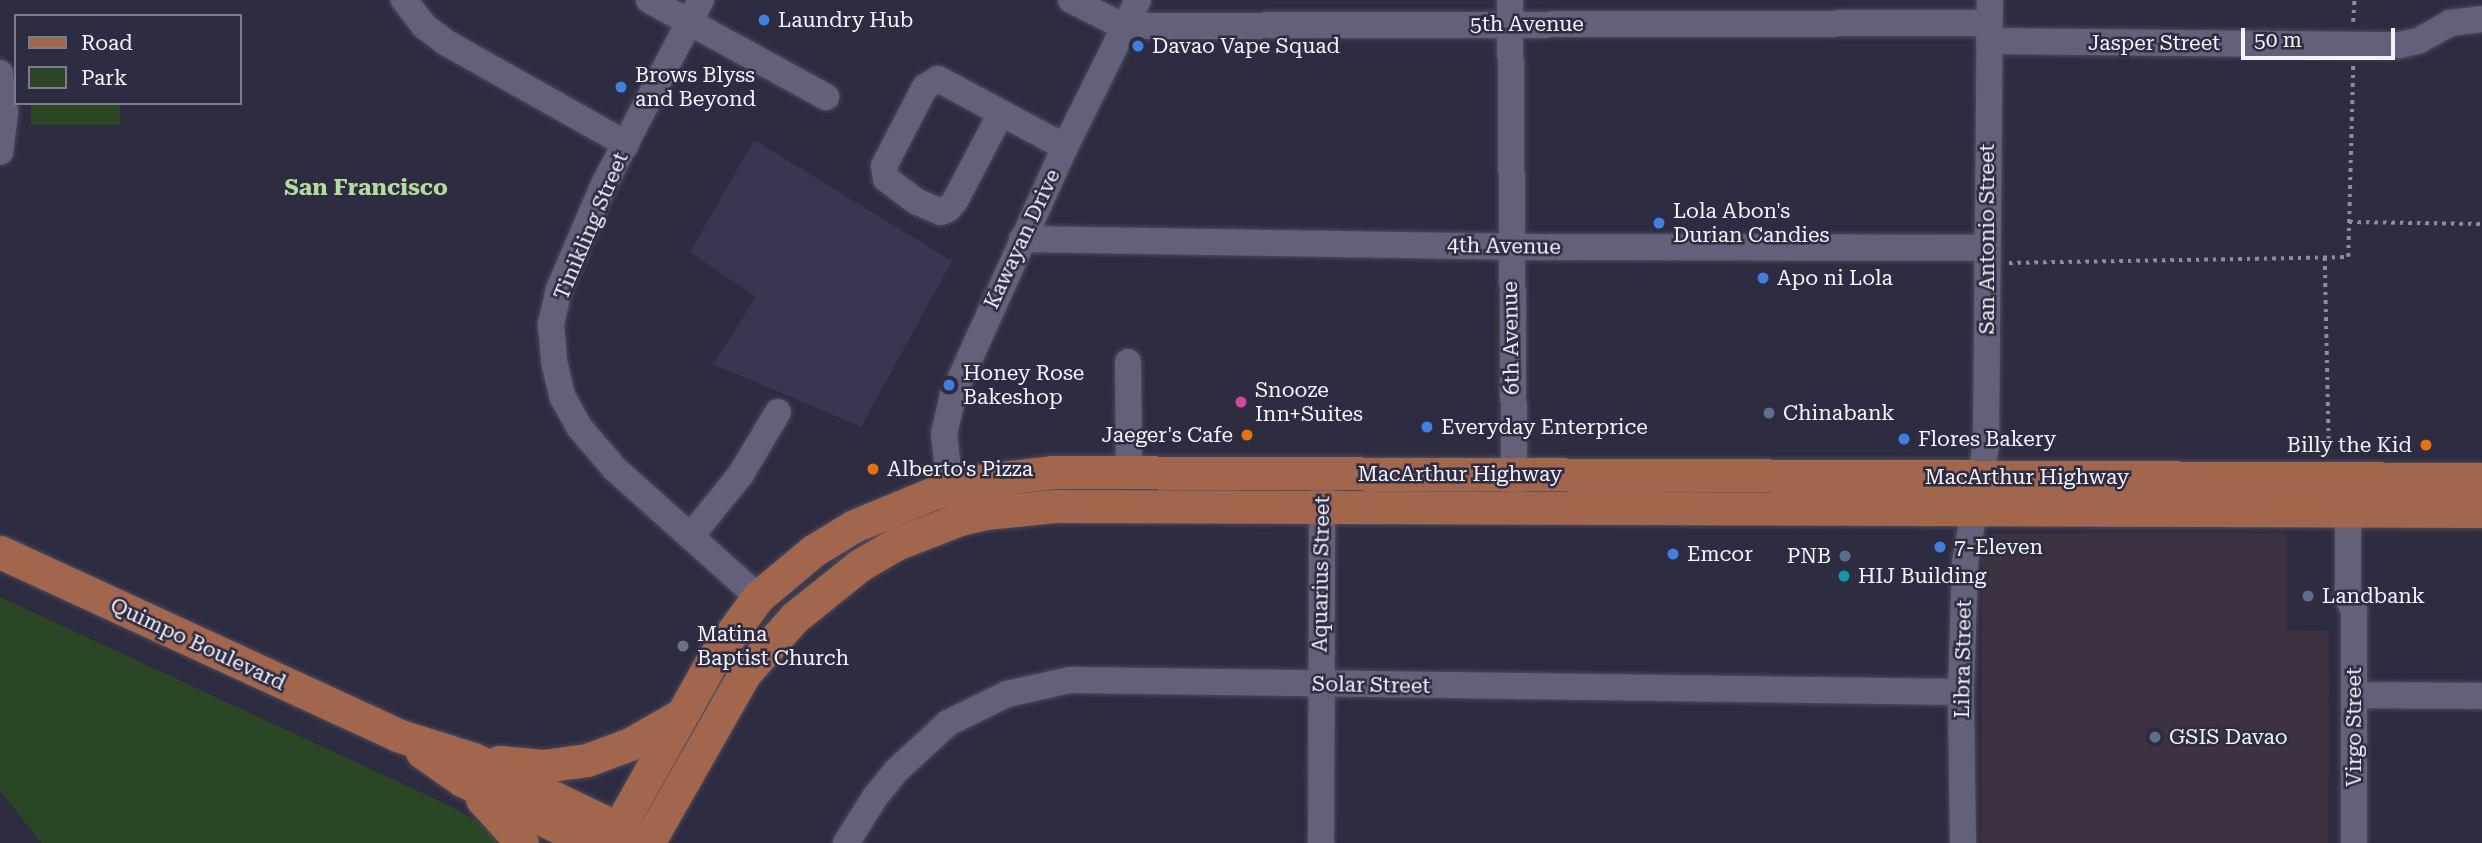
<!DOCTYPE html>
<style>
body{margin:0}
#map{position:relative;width:2482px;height:843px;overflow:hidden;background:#2e2c41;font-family:"Roboto Serif",serif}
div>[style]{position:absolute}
.commercial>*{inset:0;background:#3c3241}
.built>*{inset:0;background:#393651}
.green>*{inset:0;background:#2b4625}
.path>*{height:3.5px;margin-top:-1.75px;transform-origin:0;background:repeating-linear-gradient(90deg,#8d8c9c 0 3.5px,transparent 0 8.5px)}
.roads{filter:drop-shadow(0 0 2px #4b4a5b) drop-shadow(0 0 2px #4b4a5b)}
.minor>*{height:26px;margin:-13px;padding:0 13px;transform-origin:13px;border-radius:13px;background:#636179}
.major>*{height:33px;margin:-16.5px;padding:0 16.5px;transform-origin:16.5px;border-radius:16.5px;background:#a1664c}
.dots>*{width:19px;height:19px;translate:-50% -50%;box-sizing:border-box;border:4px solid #2e2c41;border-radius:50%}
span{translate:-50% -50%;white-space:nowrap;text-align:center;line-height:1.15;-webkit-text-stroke:5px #2e2c41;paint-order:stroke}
.poi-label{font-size:21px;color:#f3f3fe}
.left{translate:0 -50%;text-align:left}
.right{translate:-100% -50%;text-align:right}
.street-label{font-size:21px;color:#f3f3fe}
.neighbourhood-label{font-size:23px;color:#b3dd9a;font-weight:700}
.legend{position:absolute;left:14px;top:14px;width:228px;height:91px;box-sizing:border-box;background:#2e2c41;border:2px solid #7d7c8d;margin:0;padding:9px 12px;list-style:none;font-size:21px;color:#f3f3fe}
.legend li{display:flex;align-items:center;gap:14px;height:35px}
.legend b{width:35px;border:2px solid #7d7c8d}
.scale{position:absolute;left:2241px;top:28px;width:154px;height:32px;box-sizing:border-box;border:4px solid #f3f3fe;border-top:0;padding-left:9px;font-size:21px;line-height:24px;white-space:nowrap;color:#f3f3fe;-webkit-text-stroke:5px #2e2c41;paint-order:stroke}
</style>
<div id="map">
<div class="commercial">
<div style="clip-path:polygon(2287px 533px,2287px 630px,2329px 631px,2328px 843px,1981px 843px,1982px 534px)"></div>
</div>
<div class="built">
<div style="clip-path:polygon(754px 140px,952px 261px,861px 427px,713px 364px,756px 297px,690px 252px)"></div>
</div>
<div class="green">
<div style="clip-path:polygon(31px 103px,120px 103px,120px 125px,31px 125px)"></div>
<div style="clip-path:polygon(0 597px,448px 805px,477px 821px,500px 843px,41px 843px,0 790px)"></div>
</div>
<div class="path">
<div style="left:2353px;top:22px;width:22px;rotate:-87deg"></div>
<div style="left:2349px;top:222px;width:133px;rotate:0.9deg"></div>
<div style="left:2325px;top:258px;width:194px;rotate:88.8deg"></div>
<div style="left:2009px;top:263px;width:339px;rotate:-1deg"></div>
<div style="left:2348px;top:257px;width:192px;rotate:-88.5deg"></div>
</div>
<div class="roads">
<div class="minor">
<div style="left:404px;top:0;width:33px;rotate:52deg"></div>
<div style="left:424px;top:26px;width:26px;rotate:37deg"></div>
<div style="left:445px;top:42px;width:208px;rotate:29.4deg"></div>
<div style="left:649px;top:0;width:202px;rotate:28.7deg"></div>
<div style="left:701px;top:0;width:208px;rotate:117.8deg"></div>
<div style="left:604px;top:184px;width:114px;rotate:113.2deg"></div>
<div style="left:559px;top:289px;width:37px;rotate:103deg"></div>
<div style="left:551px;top:325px;width:36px;rotate:85deg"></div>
<div style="left:554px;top:361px;width:36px;rotate:77deg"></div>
<div style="left:562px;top:396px;width:35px;rotate:61deg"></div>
<div style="left:579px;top:427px;width:55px;rotate:49.4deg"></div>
<div style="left:615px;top:469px;width:192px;rotate:41.8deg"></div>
<div style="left:1071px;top:0;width:58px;rotate:26.6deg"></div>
<div style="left:1123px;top:26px;width:866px;rotate:-0.2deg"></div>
<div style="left:1510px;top:0;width:492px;rotate:89.5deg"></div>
<div style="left:1989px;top:41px;width:411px;rotate:0.6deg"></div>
<div style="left:2400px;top:45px;width:18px;rotate:-13deg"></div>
<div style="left:2418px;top:41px;width:37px;rotate:-29deg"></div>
<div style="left:2450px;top:23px;width:32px;rotate:-7deg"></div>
<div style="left:0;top:73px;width:40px;rotate:82.9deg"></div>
<div style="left:5px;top:113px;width:39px;rotate:97deg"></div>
<div style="left:1001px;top:113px;width:99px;rotate:117.6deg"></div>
<div style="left:955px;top:201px;width:11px;rotate:131deg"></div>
<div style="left:948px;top:209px;width:8px;rotate:157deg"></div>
<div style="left:941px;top:212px;width:26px;rotate:-157deg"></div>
<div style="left:917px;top:202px;width:39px;rotate:-143deg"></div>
<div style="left:886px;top:179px;width:13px;rotate:-99deg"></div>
<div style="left:884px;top:166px;width:89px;rotate:-62.6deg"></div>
<div style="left:925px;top:87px;width:15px;rotate:-32deg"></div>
<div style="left:938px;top:79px;width:144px;rotate:28.2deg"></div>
<div style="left:1022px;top:239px;width:487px;rotate:0.9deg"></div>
<div style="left:1509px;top:247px;width:478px;rotate:0.1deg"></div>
<div style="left:1128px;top:362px;width:111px;rotate:89.5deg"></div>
<div style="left:950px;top:488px;width:54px;rotate:-96.3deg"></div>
<div style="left:944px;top:434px;width:40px;rotate:-77deg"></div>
<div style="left:953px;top:395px;width:272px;rotate:-65.7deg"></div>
<div style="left:1065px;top:147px;width:164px;rotate:-63.6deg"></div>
<div style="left:2348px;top:491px;width:108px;rotate:90deg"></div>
<div style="left:2348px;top:599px;width:13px;rotate:61deg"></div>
<div style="left:2354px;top:610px;width:233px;rotate:90deg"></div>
<div style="left:691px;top:536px;width:80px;rotate:-51.1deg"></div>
<div style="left:741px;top:474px;width:72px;rotate:-59.2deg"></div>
<div style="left:2354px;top:695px;width:128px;rotate:0.4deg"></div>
<div style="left:846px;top:843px;width:54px;rotate:-57.8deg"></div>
<div style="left:875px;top:797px;width:33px;rotate:-51deg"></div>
<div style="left:896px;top:771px;width:71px;rotate:-42.7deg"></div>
<div style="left:948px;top:723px;width:66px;rotate:-26.2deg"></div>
<div style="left:1007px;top:694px;width:65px;rotate:-12.5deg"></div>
<div style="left:1070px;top:680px;width:891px;rotate:0.77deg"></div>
<div style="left:1321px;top:843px;width:355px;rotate:-89.8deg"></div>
<div style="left:1963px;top:843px;width:151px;rotate:-90.8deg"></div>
<div style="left:1961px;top:692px;width:130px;rotate:-88.2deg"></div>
<div style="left:1965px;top:562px;width:119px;rotate:-79.8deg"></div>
<div style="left:1986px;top:445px;width:445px;rotate:-89.5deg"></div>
</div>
<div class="major">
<div style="left:0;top:552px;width:437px;rotate:24.7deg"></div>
<div style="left:397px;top:735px;width:80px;rotate:17.5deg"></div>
<div style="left:473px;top:759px;width:181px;rotate:25.6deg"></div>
<div style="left:422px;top:752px;width:49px;rotate:35deg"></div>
<div style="left:462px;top:780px;width:144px;rotate:26deg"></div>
<div style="left:499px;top:762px;width:44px;rotate:5.2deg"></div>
<div style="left:543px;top:766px;width:44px;rotate:-7.8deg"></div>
<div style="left:587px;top:760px;width:46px;rotate:-20.4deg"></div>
<div style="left:630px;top:744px;width:56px;rotate:-29.7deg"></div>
<div style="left:482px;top:799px;width:59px;rotate:47.7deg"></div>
<div style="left:610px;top:843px;width:214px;rotate:-60.7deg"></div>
<div style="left:715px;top:656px;width:73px;rotate:-53.9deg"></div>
<div style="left:758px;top:597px;width:72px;rotate:-39.9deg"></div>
<div style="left:813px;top:551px;width:48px;rotate:-31.4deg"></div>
<div style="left:854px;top:526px;width:87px;rotate:-22.4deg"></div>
<div style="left:934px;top:493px;width:46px;rotate:-15.3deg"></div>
<div style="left:978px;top:481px;width:76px;rotate:-6.8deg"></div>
<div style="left:1053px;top:472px;width:1429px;rotate:0.28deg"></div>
<div style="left:648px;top:843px;width:196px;rotate:-60.3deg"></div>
<div style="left:745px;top:673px;width:75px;rotate:-48.2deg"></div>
<div style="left:795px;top:617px;width:83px;rotate:-38.7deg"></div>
<div style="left:860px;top:565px;width:42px;rotate:-30.3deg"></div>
<div style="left:896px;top:544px;width:69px;rotate:-21.3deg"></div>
<div style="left:960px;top:519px;width:27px;rotate:-13deg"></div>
<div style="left:986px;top:513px;width:69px;rotate:-5.8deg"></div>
<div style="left:1055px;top:506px;width:1427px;rotate:0.2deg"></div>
</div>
</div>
<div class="dots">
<div style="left:764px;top:20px;background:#3f7fe0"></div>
<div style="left:1138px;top:46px;background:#3f7fe0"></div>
<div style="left:621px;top:87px;background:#3f7fe0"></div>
<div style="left:1659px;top:223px;background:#3f7fe0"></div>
<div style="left:1763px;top:278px;background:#3f7fe0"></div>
<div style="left:949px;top:385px;background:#3f7fe0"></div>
<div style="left:1241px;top:402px;background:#d1479c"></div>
<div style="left:1769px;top:413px;background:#5c6f8a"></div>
<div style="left:1427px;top:427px;background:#3f7fe0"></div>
<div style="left:1247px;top:435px;background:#e8710a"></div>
<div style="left:1904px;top:439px;background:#3f7fe0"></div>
<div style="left:2426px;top:445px;background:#e8710a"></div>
<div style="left:873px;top:469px;background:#e8710a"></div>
<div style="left:1940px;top:547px;background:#3f7fe0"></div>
<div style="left:1673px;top:554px;background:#3f7fe0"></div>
<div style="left:1845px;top:556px;background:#5c6f8a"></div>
<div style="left:1844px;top:576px;background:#0f9aa8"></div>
<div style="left:2308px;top:596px;background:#5c6f8a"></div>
<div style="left:683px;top:646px;background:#6b7280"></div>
<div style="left:2155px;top:737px;background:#5c6f8a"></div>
</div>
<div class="poi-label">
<span class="left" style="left:778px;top:20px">Laundry Hub</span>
<span class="left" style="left:1152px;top:46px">Davao Vape Squad</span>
<span class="left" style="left:635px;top:87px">Brows Blyss<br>and Beyond</span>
<span class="left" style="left:1673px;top:223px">Lola Abon's<br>Durian Candies</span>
<span class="left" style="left:1777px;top:278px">Apo ni Lola</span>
<span class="left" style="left:963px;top:385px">Honey Rose<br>Bakeshop</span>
<span class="left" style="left:1255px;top:402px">Snooze<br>Inn+Suites</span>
<span class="left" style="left:1783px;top:413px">Chinabank</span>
<span class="left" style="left:1441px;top:427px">Everyday Enterprice</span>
<span class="right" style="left:1233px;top:435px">Jaeger's Cafe</span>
<span class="left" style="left:1918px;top:439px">Flores Bakery</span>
<span class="right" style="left:2412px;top:445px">Billy the Kid</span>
<span class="left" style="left:887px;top:469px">Alberto's Pizza</span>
<span class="left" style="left:1954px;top:547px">7-Eleven</span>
<span class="left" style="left:1687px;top:554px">Emcor</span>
<span class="right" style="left:1831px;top:556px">PNB</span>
<span class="left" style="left:1858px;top:576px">HIJ Building</span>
<span class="left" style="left:2322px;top:596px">Landbank</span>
<span class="left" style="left:697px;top:646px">Matina<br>Baptist Church</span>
<span class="left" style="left:2169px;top:737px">GSIS Davao</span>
</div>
<div class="street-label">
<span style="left:1527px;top:24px">5th Avenue</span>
<span style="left:2154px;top:43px">Jasper Street</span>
<span style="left:591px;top:226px;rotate:-67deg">Tinikling Street</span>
<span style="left:1022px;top:239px;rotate:-65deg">Kawayan Drive</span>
<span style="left:1987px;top:239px;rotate:-90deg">San Antonio Street</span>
<span style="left:1504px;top:246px;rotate:1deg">4th Avenue</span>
<span style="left:1511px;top:338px;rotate:-91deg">6th Avenue</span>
<span style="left:1460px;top:474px">MacArthur Highway</span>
<span style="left:2027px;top:477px">MacArthur Highway</span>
<span style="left:1321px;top:574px;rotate:-89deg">Aquarius Street</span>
<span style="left:198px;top:644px;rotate:25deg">Quimpo Boulevard</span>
<span style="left:1963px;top:659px;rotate:-89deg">Libra Street</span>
<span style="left:1371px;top:685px;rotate:1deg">Solar Street</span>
<span style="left:2354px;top:727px;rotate:-90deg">Virgo Street</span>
</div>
<div class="neighbourhood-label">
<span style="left:366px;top:188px">San Francisco</span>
</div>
<ul class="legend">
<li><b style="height:9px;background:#a1664c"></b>Road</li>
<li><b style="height:19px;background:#2b4625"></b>Park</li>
</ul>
<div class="scale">50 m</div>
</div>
